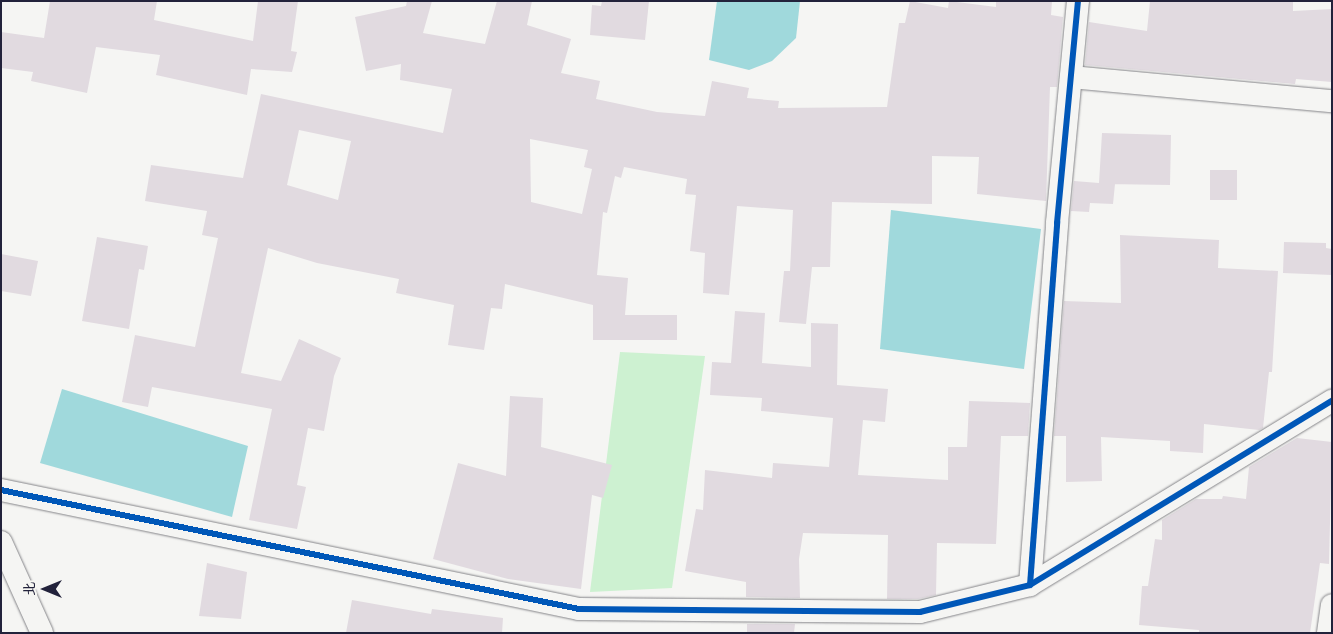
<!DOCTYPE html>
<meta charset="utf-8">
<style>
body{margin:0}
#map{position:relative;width:1333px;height:634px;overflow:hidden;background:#f5f5f3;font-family:Pangolin,"LXGW WenKai TC",sans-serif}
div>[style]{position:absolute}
.green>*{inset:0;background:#cdf1d1}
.water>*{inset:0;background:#a0d9dc}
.building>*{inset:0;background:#e1dae0}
.roads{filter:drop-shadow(0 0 1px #858589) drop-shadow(0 0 1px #858589)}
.street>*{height:22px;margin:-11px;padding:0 11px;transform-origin:11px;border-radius:11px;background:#f5f5f3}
.cycleway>*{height:6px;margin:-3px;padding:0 3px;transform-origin:3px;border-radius:3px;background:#0057b8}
span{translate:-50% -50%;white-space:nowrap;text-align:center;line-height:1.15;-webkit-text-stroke:4px #f6f6f2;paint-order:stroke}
.frame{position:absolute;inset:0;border:2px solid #22223b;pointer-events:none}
.north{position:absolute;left:20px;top:564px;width:50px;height:50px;-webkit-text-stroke:4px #f6f6f2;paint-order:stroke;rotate:270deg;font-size:14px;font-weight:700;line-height:20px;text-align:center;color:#22223b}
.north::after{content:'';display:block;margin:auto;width:18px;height:22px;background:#22223b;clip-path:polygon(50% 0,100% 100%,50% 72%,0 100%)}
</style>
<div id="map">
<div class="green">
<div style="clip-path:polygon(620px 352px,705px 356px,672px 588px,590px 592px)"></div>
</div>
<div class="water">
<div style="clip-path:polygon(717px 1px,800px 1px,796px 38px,772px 61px,749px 70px,709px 60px)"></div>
<div style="clip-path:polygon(891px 210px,1041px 229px,1024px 369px,880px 349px)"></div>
<div style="clip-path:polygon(62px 389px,248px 446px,232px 517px,40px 463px)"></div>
</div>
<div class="building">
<div style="clip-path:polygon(50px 1px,157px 1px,154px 20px,253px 41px,258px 1px,298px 1px,291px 51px,297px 52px,292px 72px,251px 69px,247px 95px,156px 75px,160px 55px,96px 47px,87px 93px,31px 81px,33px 72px,1px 68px,1px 32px,44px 38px)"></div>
<div style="clip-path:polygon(evenodd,407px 1px,432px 1px,423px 33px,485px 44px,497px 1px,532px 1px,527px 25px,571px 39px,561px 73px,600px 81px,596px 99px,657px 112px,705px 116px,712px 81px,749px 88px,747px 98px,779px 101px,778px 108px,887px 107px,899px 23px,905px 23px,910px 1px,948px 8px,949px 1px,996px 7px,996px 1px,1052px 1px,1051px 15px,1063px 17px,1057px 87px,1050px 87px,1046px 201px,977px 194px,979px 157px,932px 156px,932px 204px,832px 202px,830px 267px,812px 267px,806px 324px,779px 322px,784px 271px,790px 271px,793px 210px,737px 206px,729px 295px,703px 293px,705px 253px,690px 251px,696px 195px,685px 194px,687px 179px,624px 167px,621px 178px,615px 176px,607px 213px,603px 212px,597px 275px,628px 278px,625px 315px,677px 315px,677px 340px,593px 340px,593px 305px,505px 284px,502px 309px,491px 308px,484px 350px,448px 345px,454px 305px,396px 293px,399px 279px,317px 263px,268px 248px,241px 373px,281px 381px,299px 339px,341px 358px,334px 376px,324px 431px,308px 428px,297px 485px,306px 487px,297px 529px,249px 520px,272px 409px,152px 387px,148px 407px,122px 402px,135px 335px,195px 347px,218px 238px,202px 235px,207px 211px,145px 201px,151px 165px,243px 178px,261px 94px,443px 133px,452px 89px,400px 80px,401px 64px,366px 71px,355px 17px,406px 6px,407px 1px,299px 130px,351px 141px,338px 200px,287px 185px,299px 130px,407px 1px,530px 139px,588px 150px,584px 167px,592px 169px,582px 214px,531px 202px,530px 139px)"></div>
<div style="clip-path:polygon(602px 1px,649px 1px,645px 40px,590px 35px,592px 5px,601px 6px)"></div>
<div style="clip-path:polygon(1150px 1px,1293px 1px,1293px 11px,1332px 9px,1332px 82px,1296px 79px,1295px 84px,1085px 65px,1089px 22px,1147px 31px)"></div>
<div style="clip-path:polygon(1102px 133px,1171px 135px,1170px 185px,1107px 184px,1115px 184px,1113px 204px,1090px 203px,1089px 212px,1071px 211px,1074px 181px,1099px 183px)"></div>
<div style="clip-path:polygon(1210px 170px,1237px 170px,1237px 200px,1210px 200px)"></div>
<div style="clip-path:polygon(1120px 235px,1219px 240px,1218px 268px,1278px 271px,1272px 372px,1269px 372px,1263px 428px,1259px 430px,1204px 424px,1203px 453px,1170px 451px,1170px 441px,1101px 437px,1102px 481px,1066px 482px,1066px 436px,1054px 436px,1064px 301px,1121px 303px)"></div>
<div style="clip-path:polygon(97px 237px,148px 246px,144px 270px,139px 269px,129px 329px,82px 321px)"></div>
<div style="clip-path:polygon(1284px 242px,1326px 243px,1326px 248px,1332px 249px,1332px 275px,1283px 273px)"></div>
<div style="clip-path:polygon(1px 254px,38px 261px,31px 296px,1px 291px)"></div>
<div style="clip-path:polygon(735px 311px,765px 313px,762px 363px,811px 367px,811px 323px,838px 324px,837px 385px,888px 389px,885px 422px,863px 420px,858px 475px,948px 480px,948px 447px,967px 447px,969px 401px,1030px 403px,1028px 436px,1001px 436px,996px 544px,937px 543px,936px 595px,918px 599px,887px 599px,888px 535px,803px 533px,799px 559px,800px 598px,746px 597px,746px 582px,685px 571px,696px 509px,703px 510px,705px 470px,772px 478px,773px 463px,829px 467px,833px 418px,761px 411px,762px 398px,710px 395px,712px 362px,731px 363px)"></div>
<div style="clip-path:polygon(510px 396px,543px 398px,541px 447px,612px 465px,603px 498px,592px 495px,581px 589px,508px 579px,433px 559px,458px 463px,506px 476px)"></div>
<div style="clip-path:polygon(1297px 438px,1332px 442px,1329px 564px,1320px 563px,1310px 633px,1199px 633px,1199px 630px,1139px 625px,1142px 586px,1148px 586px,1155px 539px,1162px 540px,1162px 520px,1196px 499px,1222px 499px,1223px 496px,1246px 499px,1249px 467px)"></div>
<div style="clip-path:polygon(207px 563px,247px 572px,241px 619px,199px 616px)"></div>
<div style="clip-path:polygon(352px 600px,431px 614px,432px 609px,503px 618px,502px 633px,346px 633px)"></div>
<div style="clip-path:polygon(747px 624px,795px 624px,794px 633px,747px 633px)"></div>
</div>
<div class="roads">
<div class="street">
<div style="left:1071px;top:77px;width:262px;rotate:5.3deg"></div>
<div style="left:1px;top:490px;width:590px;rotate:11.63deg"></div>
<div style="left:579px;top:609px;width:341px;rotate:0.5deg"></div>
<div style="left:920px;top:612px;width:113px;rotate:-13.8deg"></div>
<div style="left:1030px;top:585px;width:354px;rotate:-31.4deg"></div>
<div style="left:1px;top:542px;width:100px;rotate:65.7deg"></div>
<div style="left:1030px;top:585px;width:363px;rotate:-85.7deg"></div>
<div style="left:1057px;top:223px;width:223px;rotate:-84.6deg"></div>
<div style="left:1328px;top:633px;width:28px;rotate:-82deg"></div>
</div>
</div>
<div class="cycleway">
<div style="left:1px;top:490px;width:590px;rotate:11.63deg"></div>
<div style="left:579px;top:609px;width:341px;rotate:0.5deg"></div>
<div style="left:920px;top:612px;width:113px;rotate:-13.8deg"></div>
<div style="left:1030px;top:585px;width:354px;rotate:-31.4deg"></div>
<div style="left:1030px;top:585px;width:363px;rotate:-85.7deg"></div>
<div style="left:1057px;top:223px;width:223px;rotate:-84.6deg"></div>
</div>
<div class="frame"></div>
<div class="north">北</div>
</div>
